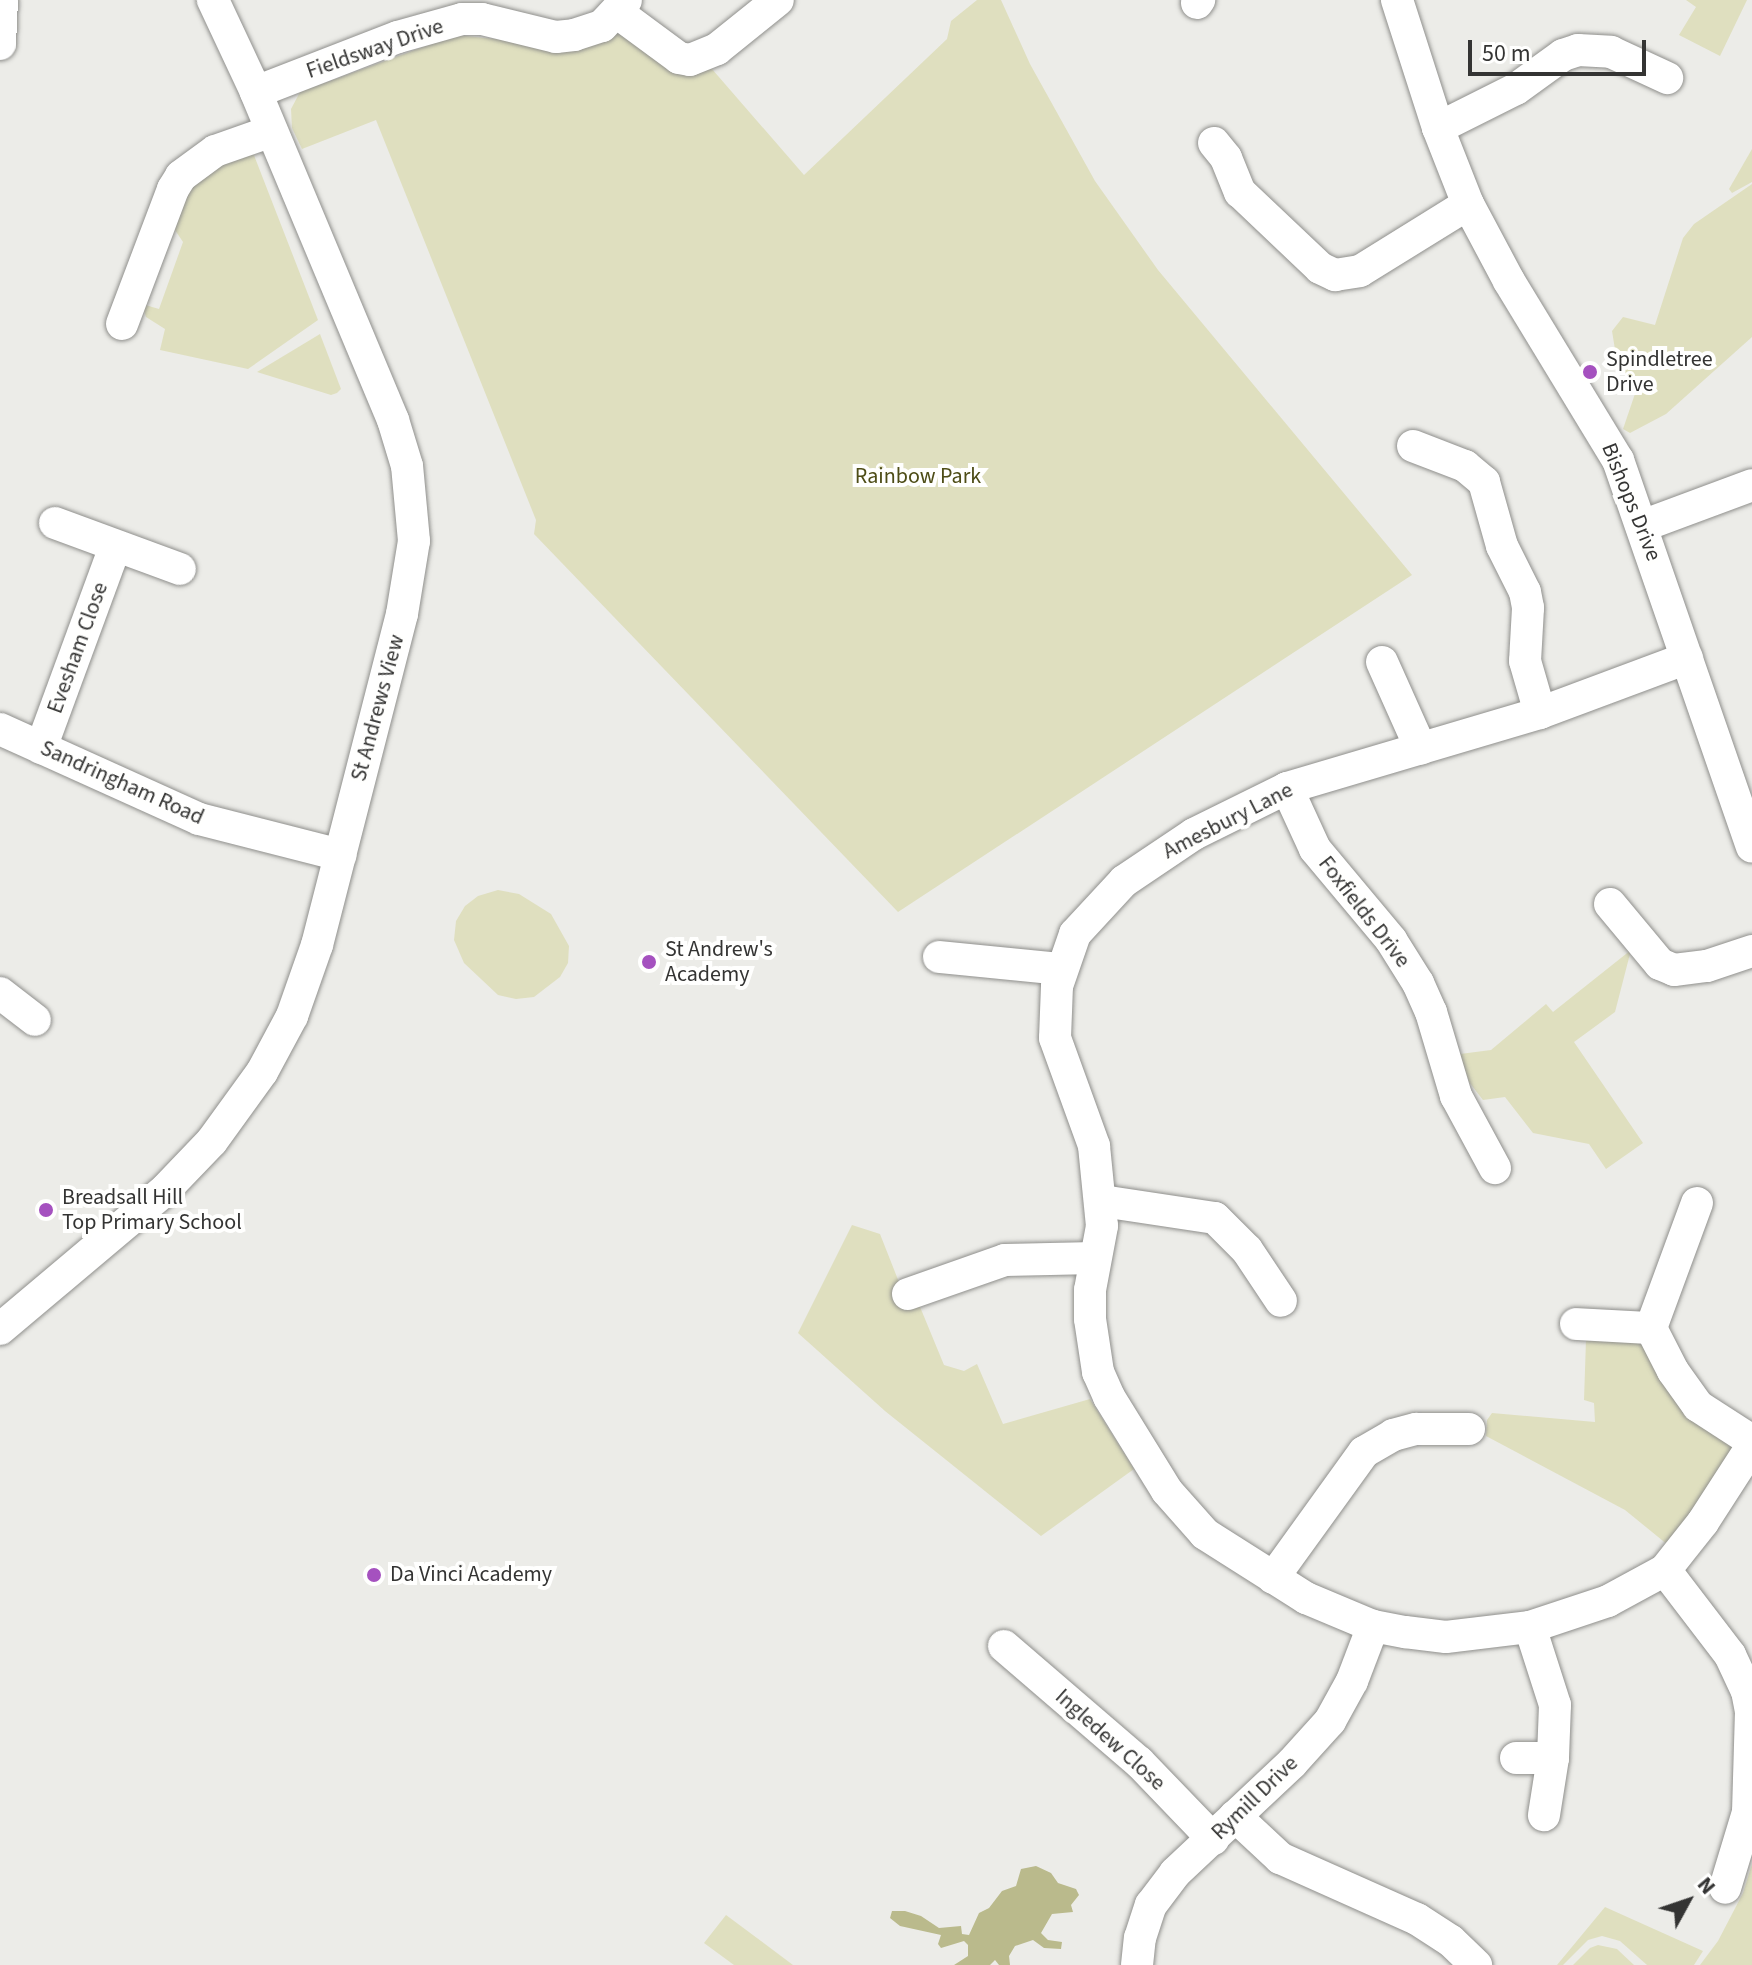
<!DOCTYPE html>
<style>
body{margin:0}
#map{position:relative;width:1752px;height:1965px;overflow:hidden;background:#ecece8;font-family:"Source Sans 3",sans-serif}
div>[style]{position:absolute}
.green>*{inset:0;background:#dfdfbf}
.water>*{inset:0;background:#baba8c}
.roads{filter:drop-shadow(0 0 2px #8f8f8c) drop-shadow(0 0 2px #8f8f8c)}
.minor>*{height:32px;margin:-16px;padding:0 16px;transform-origin:16px;border-radius:16px;background:#fff}
.dots>*{width:22px;height:22px;translate:-50% -50%;box-sizing:border-box;border:4px solid #fffffe;border-radius:50%}
span{translate:-50% -50%;white-space:nowrap;text-align:center;line-height:1.15;-webkit-text-stroke:8px #fffffe;paint-order:stroke}
.street-label{font-size:22px;color:#343433}
.poi-label{font-size:22px;color:#343433}
.left{translate:0 -50%;text-align:left}
.park-label{font-size:22px;color:#4e4d17}
.north{position:absolute;left:1648px;top:1861px;width:80px;height:80px;-webkit-text-stroke:6px #fffffe;paint-order:stroke;rotate:50deg;font-size:22px;font-weight:700;line-height:32px;text-align:center;color:#343433}
.north::after{content:'';display:block;margin:auto;width:28px;height:36px;background:#343433;clip-path:polygon(50% 0,100% 100%,50% 72%,0 100%)}
.scale{position:absolute;left:1468px;top:40px;width:178px;height:36px;box-sizing:border-box;border:4px solid #343433;border-top:0;padding-left:10px;font-size:24px;line-height:28px;white-space:nowrap;color:#343433;-webkit-text-stroke:6px #fffffe;paint-order:stroke}
</style>
<div id="map">
<div class="green">
<div style="clip-path:polygon(977px 0,1001px 0,1030px 64px,1095px 181px,1158px 270px,1412px 575px,898px 912px,534px 534px,536px 520px,376px 120px,302px 149px,292px 128px,291px 109px,300px 92px,456px 35px,516px 41px,614px 33px,628px 36px,688px 72px,712px 69px,804px 175px,947px 39px,951px 21px)"></div>
<div style="clip-path:polygon(1686px 0,1747px 0,1720px 56px,1679px 35px,1696px 7px)"></div>
<div style="clip-path:polygon(1752px 149px,1752px 182px,1732px 193px,1729px 189px)"></div>
<div style="clip-path:polygon(252px 150px,318px 320px,248px 369px,160px 350px,165px 329px,146px 317px,142px 304px,159px 309px,183px 242px,173px 227px,191px 188px,209px 169px)"></div>
<div style="clip-path:polygon(1752px 184px,1752px 337px,1666px 414px,1630px 433px,1623px 429px,1639px 382px,1618px 368px,1612px 331px,1623px 317px,1655px 325px,1683px 238px,1694px 224px)"></div>
<div style="clip-path:polygon(320px 334px,341px 389px,337px 393px,331px 395px,257px 372px)"></div>
<div style="clip-path:polygon(498px 890px,519px 894px,551px 914px,569px 946px,568px 963px,560px 977px,534px 997px,516px 999px,498px 995px,464px 963px,454px 940px,456px 921px,465px 906px,478px 896px)"></div>
<div style="clip-path:polygon(1631px 950px,1615px 1012px,1574px 1042px,1643px 1143px,1606px 1169px,1589px 1144px,1533px 1133px,1505px 1097px,1483px 1100px,1469px 1082px,1460px 1054px,1491px 1050px,1546px 1004px,1553px 1012px)"></div>
<div style="clip-path:polygon(852px 1225px,880px 1234px,908px 1305px,918px 1302px,944px 1365px,964px 1371px,977px 1364px,1003px 1424px,1090px 1399px,1134px 1469px,1041px 1536px,885px 1411px,798px 1333px)"></div>
<div style="clip-path:polygon(1643px 1337px,1739px 1440px,1668px 1545px,1625px 1510px,1486px 1436px,1487px 1420px,1492px 1413px,1595px 1422px,1594px 1403px,1584px 1400px,1586px 1340px)"></div>
<div style="clip-path:polygon(1752px 1864px,1752px 1965px,1700px 1965px,1718px 1941px,1743px 1893px)"></div>
<div style="clip-path:polygon(1605px 1907px,1703px 1951px,1694px 1965px,1647px 1965px,1620px 1941px,1602px 1936px,1588px 1940px,1563px 1965px,1557px 1965px)"></div>
<div style="clip-path:polygon(726px 1915px,793px 1965px,734px 1965px,704px 1943px)"></div>
<div style="clip-path:polygon(1598px 1945px,1617px 1949px,1634px 1965px,1573px 1965px,1590px 1948px)"></div>
</div>
<div class="water">
<div style="clip-path:polygon(1036px 1866px,1051px 1873px,1058px 1883px,1076px 1889px,1079px 1895px,1071px 1905px,1073px 1912px,1052px 1914px,1041px 1933px,1048px 1940px,1062px 1942px,1061px 1949px,1044px 1948px,1033px 1940px,1015px 1946px,1009px 1956px,1010px 1965px,999px 1965px,995px 1960px,990px 1965px,954px 1965px,968px 1956px,968px 1945px,964px 1941px,941px 1948px,938px 1944px,941px 1935px,900px 1926px,890px 1918px,892px 1911px,905px 1911px,921px 1916px,939px 1928px,961px 1926px,962px 1934px,969px 1935px,979px 1913px,989px 1908px,1002px 1891px,1016px 1886px,1021px 1869px)"></div>
</div>
<div class="roads">
<div class="minor">
<div style="left:1397px;top:0;width:134px;rotate:72.2deg"></div>
<div style="left:1438px;top:128px;width:82px;rotate:68.5deg"></div>
<div style="left:1468px;top:204px;width:87px;rotate:62deg"></div>
<div style="left:1509px;top:281px;width:210px;rotate:58.7deg"></div>
<div style="left:1618px;top:460px;width:409px;rotate:70.9deg"></div>
<div style="left:1197px;top:3px;width:4px;rotate:-56deg"></div>
<div style="left:618px;top:13px;width:76px;rotate:36.4deg"></div>
<div style="left:679px;top:58px;width:11px;rotate:10deg"></div>
<div style="left:690px;top:60px;width:29px;rotate:-22deg"></div>
<div style="left:717px;top:49px;width:78px;rotate:-38.8deg"></div>
<div style="left:0;top:44px;width:44px;rotate:-87.4deg"></div>
<div style="left:256px;top:92px;width:152px;rotate:-21.2deg"></div>
<div style="left:398px;top:37px;width:66px;rotate:-15.7deg"></div>
<div style="left:462px;top:19px;width:20px"></div>
<div style="left:482px;top:19px;width:76px;rotate:13.7deg"></div>
<div style="left:556px;top:37px;width:18px;rotate:-6deg"></div>
<div style="left:574px;top:35px;width:29px;rotate:-18deg"></div>
<div style="left:602px;top:26px;width:35px;rotate:-47deg"></div>
<div style="left:1438px;top:128px;width:87px;rotate:-26.6deg"></div>
<div style="left:1516px;top:89px;width:58px;rotate:-35.9deg"></div>
<div style="left:1563px;top:55px;width:16px;rotate:-18deg"></div>
<div style="left:1578px;top:50px;width:33px;rotate:3deg"></div>
<div style="left:1611px;top:52px;width:62px;rotate:24.9deg"></div>
<div style="left:1214px;top:143px;width:19px;rotate:51deg"></div>
<div style="left:1226px;top:158px;width:37px;rotate:68deg"></div>
<div style="left:1240px;top:192px;width:110px;rotate:43.5deg"></div>
<div style="left:1320px;top:268px;width:17px;rotate:25deg"></div>
<div style="left:1335px;top:275px;width:25px;rotate:-9deg"></div>
<div style="left:1360px;top:271px;width:127px;rotate:-31.8deg"></div>
<div style="left:122px;top:324px;width:144px;rotate:-69.3deg"></div>
<div style="left:173px;top:189px;width:15px;rotate:-58deg"></div>
<div style="left:181px;top:176px;width:42px;rotate:-36.3deg"></div>
<div style="left:215px;top:151px;width:60px;rotate:-19.3deg"></div>
<div style="left:1413px;top:446px;width:56px;rotate:21deg"></div>
<div style="left:1465px;top:466px;width:25px;rotate:40deg"></div>
<div style="left:1484px;top:482px;width:66px;rotate:74.3deg"></div>
<div style="left:1502px;top:546px;width:51px;rotate:63.4deg"></div>
<div style="left:1525px;top:592px;width:16px;rotate:79deg"></div>
<div style="left:1528px;top:608px;width:53px;rotate:93.2deg"></div>
<div style="left:1525px;top:661px;width:54px;rotate:73.9deg"></div>
<div style="left:55px;top:523px;width:133px;rotate:20.2deg"></div>
<div style="left:1642px;top:526px;width:117px;rotate:-20.4deg"></div>
<div style="left:1687px;top:658px;width:157px;rotate:159.5deg"></div>
<div style="left:1540px;top:713px;width:264px;rotate:163.5deg"></div>
<div style="left:1287px;top:788px;width:104px;rotate:153.7deg"></div>
<div style="left:1194px;top:834px;width:84px;rotate:146.1deg"></div>
<div style="left:1124px;top:881px;width:72px;rotate:132.8deg"></div>
<div style="left:1075px;top:934px;width:55px;rotate:109.1deg"></div>
<div style="left:1057px;top:986px;width:52px;rotate:92.2deg"></div>
<div style="left:1055px;top:1038px;width:115px;rotate:70.1deg"></div>
<div style="left:1094px;top:1146px;width:80px;rotate:84.3deg"></div>
<div style="left:1102px;top:1226px;width:65px;rotate:100.6deg"></div>
<div style="left:1090px;top:1290px;width:29px;rotate:90deg"></div>
<div style="left:1090px;top:1319px;width:54px;rotate:81.4deg"></div>
<div style="left:1098px;top:1372px;width:27px;rotate:66deg"></div>
<div style="left:1109px;top:1397px;width:110px;rotate:58.3deg"></div>
<div style="left:1167px;top:1491px;width:57px;rotate:48.5deg"></div>
<div style="left:1205px;top:1534px;width:120px;rotate:32.4deg"></div>
<div style="left:1306px;top:1598px;width:73px;rotate:22.7deg"></div>
<div style="left:1373px;top:1626px;width:33px;rotate:11deg"></div>
<div style="left:1405px;top:1632px;width:41px;rotate:7deg"></div>
<div style="left:1446px;top:1637px;width:85px;rotate:-6.8deg"></div>
<div style="left:1530px;top:1627px;width:82px;rotate:-18.4deg"></div>
<div style="left:1608px;top:1601px;width:65px;rotate:-28.5deg"></div>
<div style="left:1665px;top:1570px;width:61px;rotate:-51.6deg"></div>
<div style="left:1703px;top:1522px;width:90px;rotate:-57.2deg"></div>
<div style="left:1382px;top:662px;width:95px;rotate:65.9deg"></div>
<div style="left:0;top:729px;width:218px;rotate:24.3deg"></div>
<div style="left:199px;top:819px;width:146px;rotate:14.3deg"></div>
<div style="left:41px;top:748px;width:214px;rotate:-69.8deg"></div>
<div style="left:1287px;top:788px;width:67px;rotate:65.3deg"></div>
<div style="left:1315px;top:849px;width:119px;rotate:50.1deg"></div>
<div style="left:1391px;top:940px;width:51px;rotate:57.9deg"></div>
<div style="left:1418px;top:983px;width:32px;rotate:66deg"></div>
<div style="left:1431px;top:1012px;width:88px;rotate:73.4deg"></div>
<div style="left:1456px;top:1096px;width:82px;rotate:61.6deg"></div>
<div style="left:1610px;top:904px;width:78px;rotate:50.2deg"></div>
<div style="left:1660px;top:964px;width:15px;rotate:23deg"></div>
<div style="left:1674px;top:970px;width:33px;rotate:-7deg"></div>
<div style="left:1707px;top:966px;width:47px;rotate:-18.4deg"></div>
<div style="left:939px;top:957px;width:123px;rotate:5.6deg"></div>
<div style="left:0;top:993px;width:44px;rotate:37.6deg"></div>
<div style="left:1102px;top:1201px;width:114px;rotate:8.6deg"></div>
<div style="left:1215px;top:1218px;width:45px;rotate:45deg"></div>
<div style="left:1247px;top:1250px;width:61px;rotate:56.3deg"></div>
<div style="left:1697px;top:1203px;width:133px;rotate:110.2deg"></div>
<div style="left:1651px;top:1328px;width:48px;rotate:62.9deg"></div>
<div style="left:1673px;top:1371px;width:43px;rotate:54.5deg"></div>
<div style="left:1698px;top:1406px;width:64px;rotate:32.9deg"></div>
<div style="left:908px;top:1294px;width:103px;rotate:-19.3deg"></div>
<div style="left:1005px;top:1260px;width:90px;rotate:-1.3deg"></div>
<div style="left:1576px;top:1324px;width:75px;rotate:3.1deg"></div>
<div style="left:0;top:1329px;width:217px;rotate:-40.1deg"></div>
<div style="left:166px;top:1189px;width:66px;rotate:-46.2deg"></div>
<div style="left:212px;top:1141px;width:85px;rotate:-54.1deg"></div>
<div style="left:262px;top:1072px;width:64px;rotate:-61.8deg"></div>
<div style="left:292px;top:1016px;width:75px;rotate:-70.6deg"></div>
<div style="left:317px;top:945px;width:342px;rotate:-75.6deg"></div>
<div style="left:402px;top:614px;width:74px;rotate:-80.7deg"></div>
<div style="left:414px;top:541px;width:75px;rotate:-95.3deg"></div>
<div style="left:407px;top:466px;width:48px;rotate:-106.9deg"></div>
<div style="left:393px;top:420px;width:355px;rotate:-112.7deg"></div>
<div style="left:256px;top:92px;width:102px;rotate:-115.1deg"></div>
<div style="left:1665px;top:1570px;width:107px;rotate:52.6deg"></div>
<div style="left:1730px;top:1655px;width:40px;rotate:65deg"></div>
<div style="left:1747px;top:1691px;width:20px;rotate:79deg"></div>
<div style="left:1751px;top:1711px;width:101px;rotate:91.7deg"></div>
<div style="left:1748px;top:1812px;width:79px;rotate:106.8deg"></div>
<div style="left:1273px;top:1578px;width:155px;rotate:-54.2deg"></div>
<div style="left:1364px;top:1452px;width:34px;rotate:-30deg"></div>
<div style="left:1393px;top:1435px;width:24px;rotate:-15deg"></div>
<div style="left:1416px;top:1429px;width:53px"></div>
<div style="left:1530px;top:1627px;width:82px;rotate:72.2deg"></div>
<div style="left:1555px;top:1705px;width:53px;rotate:92.2deg"></div>
<div style="left:1553px;top:1758px;width:58px;rotate:99deg"></div>
<div style="left:1004px;top:1646px;width:178px;rotate:40.7deg"></div>
<div style="left:1139px;top:1762px;width:107px;rotate:46.1deg"></div>
<div style="left:1516px;top:1758px;width:37px"></div>
<div style="left:1235px;top:1816px;width:62px;rotate:43deg"></div>
<div style="left:1280px;top:1858px;width:150px;rotate:24deg"></div>
<div style="left:1417px;top:1919px;width:40px;rotate:32.9deg"></div>
<div style="left:1451px;top:1941px;width:35px;rotate:44deg"></div>
<div style="left:1137px;top:1965px;width:27px;rotate:-84deg"></div>
<div style="left:1140px;top:1938px;width:35px;rotate:-72deg"></div>
<div style="left:1151px;top:1905px;width:40px;rotate:-53deg"></div>
<div style="left:1175px;top:1873px;width:161px;rotate:-43.2deg"></div>
<div style="left:1292px;top:1763px;width:57px;rotate:-47.9deg"></div>
<div style="left:1330px;top:1721px;width:46px;rotate:-61.2deg"></div>
<div style="left:1352px;top:1681px;width:59px;rotate:-69.1deg"></div>
</div>
</div>
<div class="dots">
<div style="left:1590px;top:372px;background:#a551bf"></div>
<div style="left:649px;top:962px;background:#a551bf"></div>
<div style="left:46px;top:1210px;background:#a551bf"></div>
<div style="left:374px;top:1575px;background:#a551bf"></div>
</div>
<div class="street-label">
<span style="left:375px;top:49px;rotate:-19deg">Fieldsway Drive</span>
<span style="left:1631px;top:502px;rotate:68deg">Bishops Drive</span>
<span style="left:78px;top:648px;rotate:-70deg">Evesham Close</span>
<span style="left:378px;top:708px;rotate:-75deg">St Andrews View</span>
<span style="left:122px;top:783px;rotate:24deg">Sandringham Road</span>
<span style="left:1228px;top:821px;rotate:-27deg">Amesbury Lane</span>
<span style="left:1364px;top:912px;rotate:52deg">Foxfields Drive</span>
<span style="left:1110px;top:1740px;rotate:42deg">Ingledew Close</span>
<span style="left:1255px;top:1798px;rotate:-44deg">Rymill Drive</span>
</div>
<div class="poi-label">
<span class="left" style="left:1606px;top:372px">Spindletree<br>Drive</span>
<span class="left" style="left:665px;top:962px">St Andrew's<br>Academy</span>
<span class="left" style="left:62px;top:1210px">Breadsall Hill<br>Top Primary School</span>
<span class="left" style="left:390px;top:1575px">Da Vinci Academy</span>
</div>
<div class="park-label">
<span style="left:918px;top:477px">Rainbow Park</span>
</div>
<div class="north">N</div>
<div class="scale">50 m</div>
</div>
